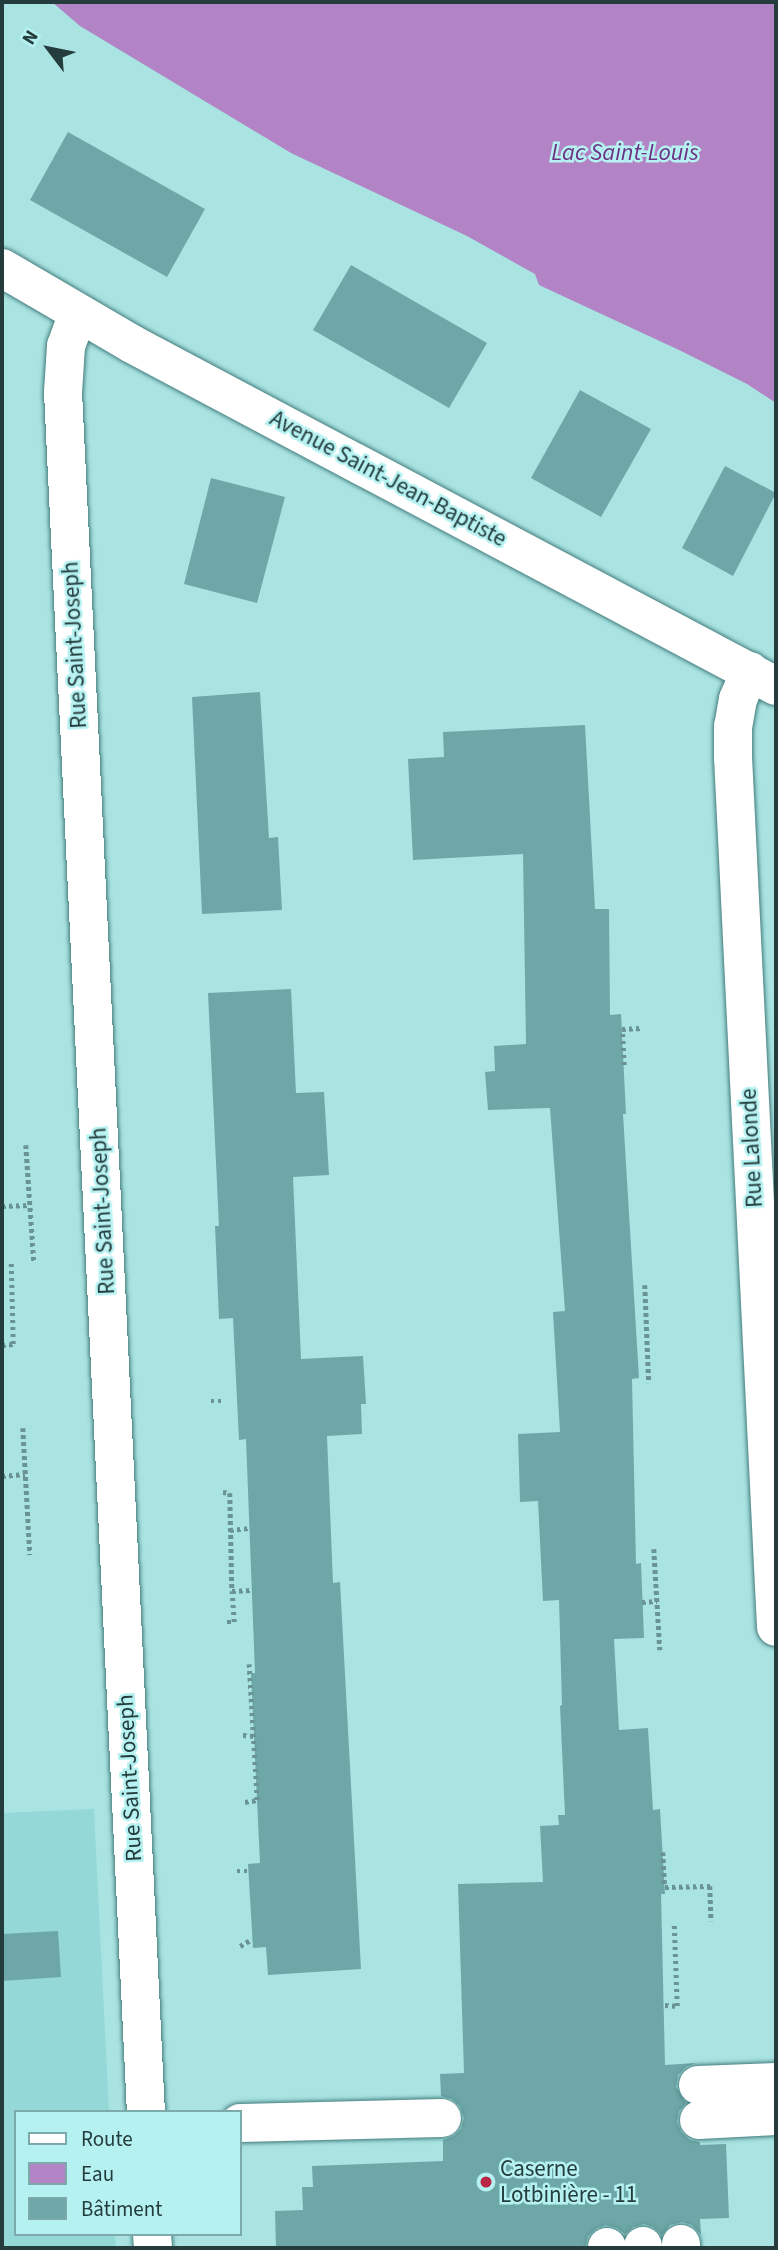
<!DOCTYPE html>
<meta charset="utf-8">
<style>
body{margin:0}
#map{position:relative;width:778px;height:2250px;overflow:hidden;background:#a9e4e3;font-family:"Source Sans 3",sans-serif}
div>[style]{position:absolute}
.built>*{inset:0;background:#94d8d8}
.water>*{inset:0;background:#b283c5}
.building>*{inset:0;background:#6ea7a7}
.path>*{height:4.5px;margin-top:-2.25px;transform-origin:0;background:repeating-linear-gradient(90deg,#6a9493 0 3.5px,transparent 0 7px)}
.roads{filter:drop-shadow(0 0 2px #447c7c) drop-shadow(0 0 2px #447c7c)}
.minor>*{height:38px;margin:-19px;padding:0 19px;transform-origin:19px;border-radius:19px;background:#fff}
.dots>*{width:19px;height:19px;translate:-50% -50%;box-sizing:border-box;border:4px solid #b6f1f1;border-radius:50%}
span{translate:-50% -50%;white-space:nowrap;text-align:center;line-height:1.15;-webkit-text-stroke:5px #b6f1f1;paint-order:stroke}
.street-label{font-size:23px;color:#243c3c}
.poi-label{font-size:23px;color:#243c3c}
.left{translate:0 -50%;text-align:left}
.water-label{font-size:24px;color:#6d3283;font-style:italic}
.frame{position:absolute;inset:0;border:4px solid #243c3c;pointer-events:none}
.legend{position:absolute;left:14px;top:2110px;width:228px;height:126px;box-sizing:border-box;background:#b6f1f1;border:2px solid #7ca9a9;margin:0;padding:9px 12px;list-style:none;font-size:21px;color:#243c3c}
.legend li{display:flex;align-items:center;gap:14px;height:35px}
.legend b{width:35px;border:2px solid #7ca9a9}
.north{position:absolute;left:14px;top:14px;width:70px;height:70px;-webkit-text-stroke:5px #b6f1f1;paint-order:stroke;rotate:302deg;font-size:19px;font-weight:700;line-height:28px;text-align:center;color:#243c3c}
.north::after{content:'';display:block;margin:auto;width:24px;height:32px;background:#243c3c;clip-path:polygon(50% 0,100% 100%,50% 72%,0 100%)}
</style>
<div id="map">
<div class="built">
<div style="clip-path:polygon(94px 1809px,109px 2112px,16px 2112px,16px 2234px,115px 2234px,116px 2248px,2px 2248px,2px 1813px)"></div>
</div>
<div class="water">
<div style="clip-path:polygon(52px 2px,776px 2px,776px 403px,747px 384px,679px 350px,539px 285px,535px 274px,467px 236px,291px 153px,80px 26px)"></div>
</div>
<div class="building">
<div style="clip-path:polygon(68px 132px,205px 209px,167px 277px,30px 200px)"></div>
<div style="clip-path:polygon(351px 265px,487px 343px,449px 408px,313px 330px)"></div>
<div style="clip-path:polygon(580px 390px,651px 429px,601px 517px,531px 478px)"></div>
<div style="clip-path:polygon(725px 466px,776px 493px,733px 576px,682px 548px)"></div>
<div style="clip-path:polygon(211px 478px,285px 497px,257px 603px,184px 584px)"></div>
<div style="clip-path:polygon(260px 692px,269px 838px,278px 837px,282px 910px,202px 914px,192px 697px)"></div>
<div style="clip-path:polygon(585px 725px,595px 909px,609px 909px,610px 1015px,621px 1014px,626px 1114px,623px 1114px,639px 1378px,632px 1379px,636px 1564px,641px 1563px,644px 1638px,614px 1639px,619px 1730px,648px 1728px,653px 1810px,660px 1809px,665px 1894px,661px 1894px,665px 2065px,696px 2063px,686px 2067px,678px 2075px,676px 2087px,686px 2103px,679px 2111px,677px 2122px,681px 2132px,690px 2140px,700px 2142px,700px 2145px,726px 2144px,729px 2218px,700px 2219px,701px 2235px,692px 2225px,682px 2222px,670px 2225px,662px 2235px,653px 2227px,644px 2224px,633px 2227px,625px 2234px,617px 2228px,606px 2225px,597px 2228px,588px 2236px,585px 2248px,276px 2248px,275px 2211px,303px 2210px,302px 2187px,313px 2187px,312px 2166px,443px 2161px,443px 2140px,454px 2136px,461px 2129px,464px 2118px,460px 2106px,452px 2099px,441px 2096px,440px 2074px,464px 2073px,458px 1884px,543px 1882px,540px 1826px,559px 1825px,558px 1815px,565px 1815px,560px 1706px,562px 1705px,559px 1600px,543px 1601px,538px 1501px,520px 1502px,518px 1434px,560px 1432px,553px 1312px,565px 1311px,550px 1108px,488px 1110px,485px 1072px,495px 1071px,494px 1046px,526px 1044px,523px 854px,413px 860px,408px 759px,444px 757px,443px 732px)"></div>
<div style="clip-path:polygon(291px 989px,296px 1093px,324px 1092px,329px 1175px,293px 1177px,301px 1359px,363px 1356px,366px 1404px,361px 1404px,362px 1434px,327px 1436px,333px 1583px,340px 1582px,361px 1969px,268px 1975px,266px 1947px,253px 1948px,248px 1864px,260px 1863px,251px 1673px,255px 1673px,246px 1439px,239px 1440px,233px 1318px,219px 1319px,215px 1226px,219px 1226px,208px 993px)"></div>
<div style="clip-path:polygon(58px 1931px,61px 1977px,2px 1981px,2px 1934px)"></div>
</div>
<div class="path">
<div style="left:624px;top:1065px;width:36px;rotate:-93deg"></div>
<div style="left:622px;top:1029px;width:20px;rotate:-3deg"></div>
<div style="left:26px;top:1145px;width:116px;rotate:86.1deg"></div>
<div style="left:2px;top:1206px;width:28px;rotate:-2deg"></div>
<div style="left:645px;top:1285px;width:98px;rotate:87.7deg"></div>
<div style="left:2px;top:1345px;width:11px;rotate:-5deg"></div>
<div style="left:13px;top:1344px;width:82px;rotate:-91.4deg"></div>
<div style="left:211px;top:1401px;width:12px"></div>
<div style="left:23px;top:1428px;width:127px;rotate:86.8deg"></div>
<div style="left:2px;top:1476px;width:23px;rotate:-5deg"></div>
<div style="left:223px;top:1492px;width:7px;rotate:8deg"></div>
<div style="left:230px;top:1493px;width:98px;rotate:88.8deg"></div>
<div style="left:230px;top:1530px;width:18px;rotate:-6deg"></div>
<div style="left:654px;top:1549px;width:101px;rotate:86.6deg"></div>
<div style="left:642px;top:1602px;width:15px;rotate:-4deg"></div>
<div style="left:227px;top:1622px;width:7px"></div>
<div style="left:234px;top:1622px;width:31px;rotate:-94deg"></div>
<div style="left:232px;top:1591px;width:19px;rotate:-3deg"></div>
<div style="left:243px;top:1735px;width:11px;rotate:5deg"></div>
<div style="left:245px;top:1802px;width:12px;rotate:-9deg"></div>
<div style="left:257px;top:1800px;width:136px;rotate:-93.4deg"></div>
<div style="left:663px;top:1852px;width:35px;rotate:87deg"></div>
<div style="left:665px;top:1887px;width:45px;rotate:-1.3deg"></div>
<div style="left:710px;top:1886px;width:35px;rotate:88deg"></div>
<div style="left:237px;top:1871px;width:11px"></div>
<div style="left:240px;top:1946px;width:14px;rotate:-30deg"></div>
<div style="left:665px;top:2005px;width:12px;rotate:5deg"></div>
<div style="left:677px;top:2006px;width:83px;rotate:-92.1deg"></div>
</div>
<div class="roads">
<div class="minor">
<div style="left:2px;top:268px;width:151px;rotate:30.3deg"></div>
<div style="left:132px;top:344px;width:729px;rotate:27.97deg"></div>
<div style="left:78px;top:313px;width:35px;rotate:110deg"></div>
<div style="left:66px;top:346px;width:46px;rotate:93.7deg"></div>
<div style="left:63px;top:392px;width:1722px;rotate:87.24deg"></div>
<div style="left:750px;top:671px;width:30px;rotate:113deg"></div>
<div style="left:738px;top:699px;width:27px;rotate:100deg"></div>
<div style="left:733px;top:726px;width:31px;rotate:90deg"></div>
<div style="left:733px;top:757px;width:871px;rotate:87.17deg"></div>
<div style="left:698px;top:2085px;width:78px;rotate:-2.2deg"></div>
<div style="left:699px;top:2120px;width:77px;rotate:-3deg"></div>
<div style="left:240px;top:2123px;width:202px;rotate:-1.4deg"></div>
<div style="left:152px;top:2234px;width:14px;rotate:86deg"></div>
<div style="left:681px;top:2244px;width:4px;rotate:90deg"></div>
<div style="left:643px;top:2246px;width:2px;rotate:90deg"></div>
<div style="left:607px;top:2247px;width:1px;rotate:90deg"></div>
</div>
</div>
<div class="dots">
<div style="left:486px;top:2182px;background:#b82643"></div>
</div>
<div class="street-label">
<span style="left:388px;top:479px;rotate:28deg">Avenue Saint-Jean-Baptiste</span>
<span style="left:75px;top:645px;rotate:-93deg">Rue Saint-Joseph</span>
<span style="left:752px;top:1148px;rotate:-93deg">Rue Lalonde</span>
<span style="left:103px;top:1211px;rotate:-93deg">Rue Saint-Joseph</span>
<span style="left:130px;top:1778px;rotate:-93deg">Rue Saint-Joseph</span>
</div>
<div class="poi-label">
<span class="left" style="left:500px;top:2182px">Caserne<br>Lotbinière - 11</span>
</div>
<div class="water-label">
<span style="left:625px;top:153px">Lac Saint-Louis</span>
</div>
<div class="frame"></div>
<ul class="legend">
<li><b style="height:9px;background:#fff"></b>Route</li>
<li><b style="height:19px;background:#b283c5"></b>Eau</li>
<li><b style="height:19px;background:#6ea7a7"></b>Bâtiment</li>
</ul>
<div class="north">N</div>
</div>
